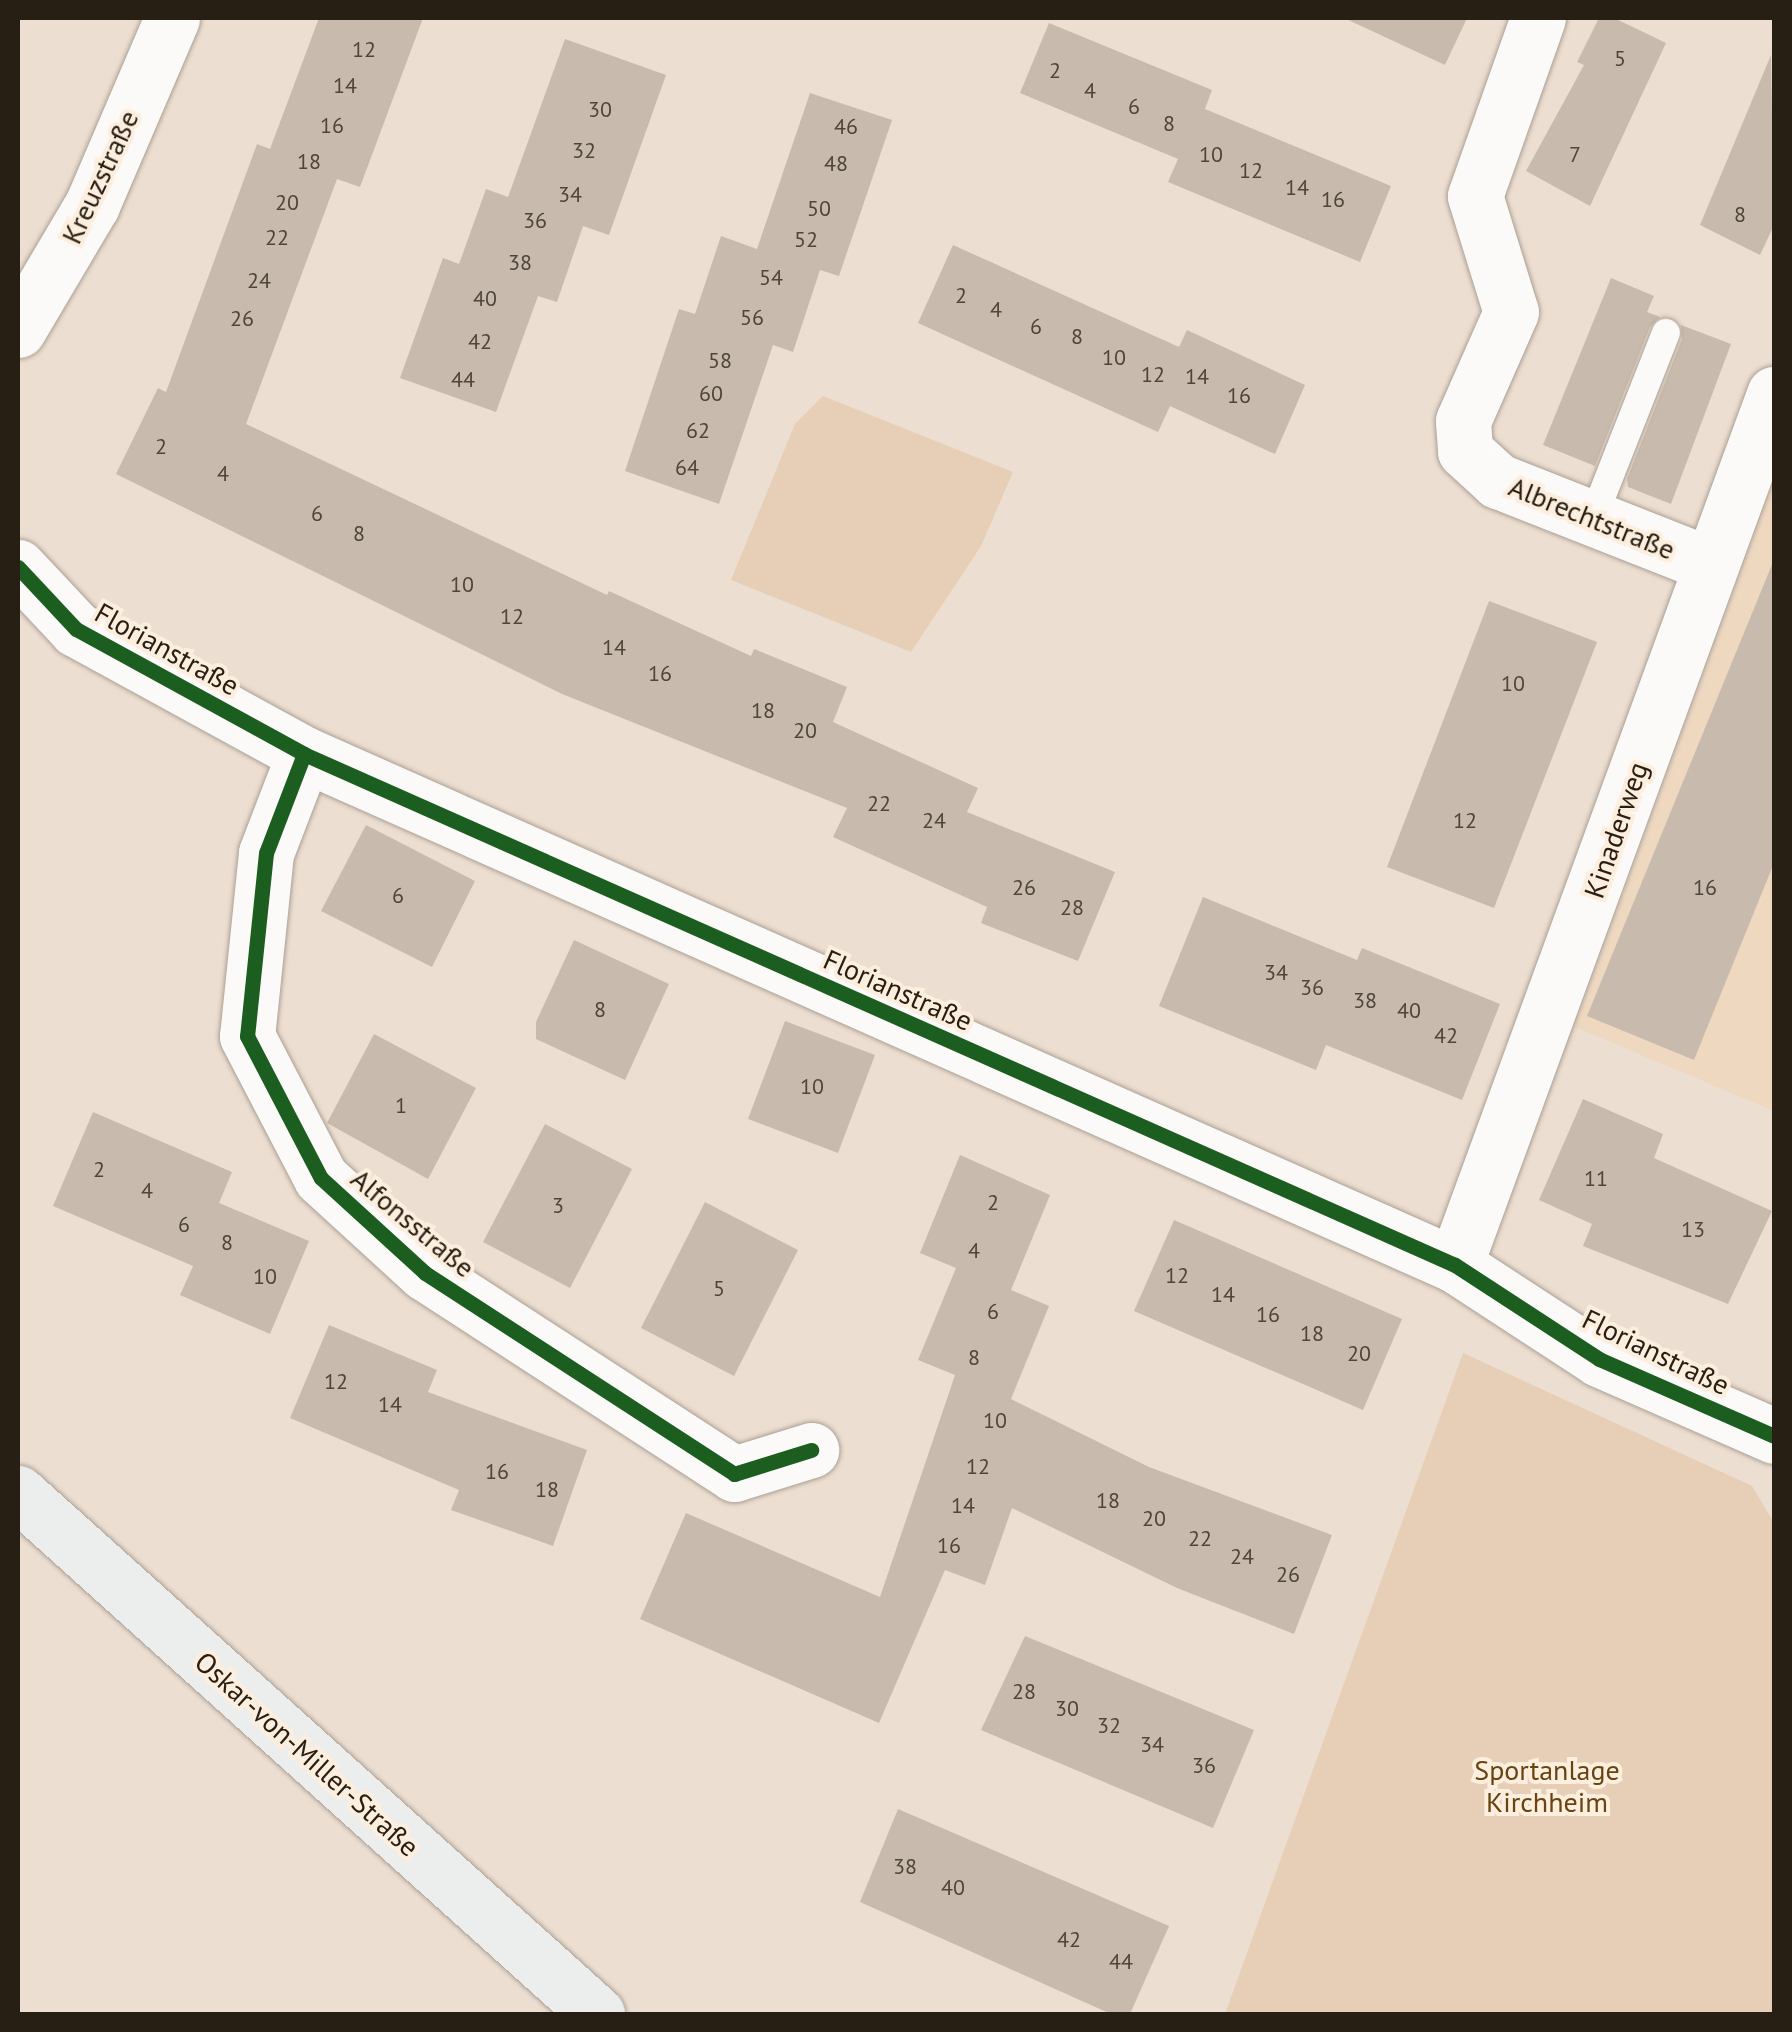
<!DOCTYPE html>
<meta charset="utf-8">
<style>
body{margin:0}
#map{position:relative;width:1792px;height:2032px;overflow:hidden;background:#ecded0;font-family:"PT Sans",sans-serif}
div>[style]{position:absolute}
.built>*{inset:0;background:#efd8c0}
.green>*{inset:0;background:#e6cfb6}
.building>*{inset:0;background:#c8bbad}
.roads{filter:drop-shadow(0 0 2px #aba095) drop-shadow(0 0 2px #aba095)}
.service>*{height:28px;margin:-14px;padding:0 14px;transform-origin:14px;border-radius:14px;background:#fcfaf8}
.minor>*{height:55px;margin:-27.5px;padding:0 27.5px;transform-origin:27.5px;border-radius:27.5px;background:#fcfaf8}
.secondary>*{height:55px;margin:-27.5px;padding:0 27.5px;transform-origin:27.5px;border-radius:27.5px;background:#eceeed}
.cycleway>*{height:15px;margin:-7.5px;padding:0 7.5px;transform-origin:7.5px;border-radius:7.5px;background:#1b5e20}
span{translate:-50% -50%;white-space:nowrap;text-align:center;line-height:1.15;-webkit-text-stroke:8px #fdeede;paint-order:stroke}
.number-label{font-size:22px;color:#4f453a}
.number-label span{-webkit-text-stroke-width:0}
.street-label{font-size:28px;color:#271e14}
.park-label{font-size:28px;color:#684412}
.frame{position:absolute;inset:0;border:20px solid #271e14;pointer-events:none}
</style>
<div id="map">
<div class="built">
<div style="clip-path:polygon(1774px 483px,1774px 1111px,1575px 1027px)"></div>
</div>
<div class="green">
<div style="clip-path:polygon(823px 396px,1013px 472px,981px 546px,911px 652px,731px 580px,795px 424px)"></div>
<div style="clip-path:polygon(1463px 1353px,1752px 1486px,1774px 1523px,1774px 2014px,1225px 2014px)"></div>
</div>
<div class="building">
<div style="clip-path:polygon(319px 18px,423px 18px,360px 187px,337px 179px,246px 424px,607px 595px,609px 591px,751px 656px,754px 649px,847px 687px,833px 722px,978px 788px,967px 812px,1115px 872px,1078px 961px,981px 923px,987px 907px,833px 837px,847px 808px,562px 694px,116px 474px,158px 388px,166px 392px,257px 144px,270px 149px)"></div>
<div style="clip-path:polygon(1344px 18px,1467px 18px,1445px 65px)"></div>
<div style="clip-path:polygon(1599px 18px,1614px 18px,1666px 43px,1590px 206px,1526px 171px,1584px 65px,1577px 62px)"></div>
<div style="clip-path:polygon(1049px 23px,1212px 90px,1205px 109px,1391px 186px,1360px 262px,1168px 182px,1178px 159px,1020px 93px)"></div>
<div style="clip-path:polygon(565px 39px,666px 75px,609px 235px,583px 226px,557px 302px,538px 296px,496px 412px,400px 378px,443px 258px,459px 264px,486px 189px,508px 197px)"></div>
<div style="clip-path:polygon(1771px 55px,1774px 225px,1760px 255px,1700px 225px)"></div>
<div style="clip-path:polygon(810px 93px,892px 120px,839px 276px,820px 270px,793px 352px,773px 345px,719px 504px,625px 471px,679px 309px,695px 314px,721px 236px,757px 249px)"></div>
<div style="clip-path:polygon(953px 245px,1179px 347px,1187px 330px,1305px 385px,1275px 454px,1170px 406px,1158px 432px,918px 323px)"></div>
<div style="clip-path:polygon(1611px 278px,1654px 296px,1647px 312px,1660px 317px,1650px 327px,1595px 466px,1543px 445px)"></div>
<div style="clip-path:polygon(1681px 325px,1731px 344px,1671px 504px,1628px 487px,1627px 479px,1682px 339px)"></div>
<div style="clip-path:polygon(1773px 562px,1774px 863px,1694px 1060px,1587px 1016px)"></div>
<div style="clip-path:polygon(1489px 601px,1597px 642px,1494px 908px,1387px 867px)"></div>
<div style="clip-path:polygon(366px 825px,475px 881px,432px 967px,321px 911px)"></div>
<div style="clip-path:polygon(1203px 897px,1357px 960px,1362px 948px,1500px 1004px,1462px 1100px,1326px 1045px,1316px 1070px,1159px 1006px)"></div>
<div style="clip-path:polygon(574px 940px,669px 984px,625px 1080px,536px 1039px,536px 1022px)"></div>
<div style="clip-path:polygon(785px 1021px,875px 1055px,838px 1153px,748px 1119px)"></div>
<div style="clip-path:polygon(374px 1034px,476px 1088px,428px 1179px,327px 1123px)"></div>
<div style="clip-path:polygon(1583px 1099px,1663px 1134px,1654px 1158px,1772px 1211px,1728px 1304px,1583px 1246px,1592px 1224px,1539px 1200px)"></div>
<div style="clip-path:polygon(93px 1112px,232px 1172px,219px 1203px,309px 1241px,270px 1334px,180px 1295px,193px 1266px,53px 1206px)"></div>
<div style="clip-path:polygon(545px 1124px,632px 1169px,570px 1288px,483px 1242px)"></div>
<div style="clip-path:polygon(960px 1155px,1050px 1195px,1011px 1290px,1049px 1306px,1011px 1399px,1149px 1467px,1332px 1535px,1294px 1634px,1177px 1588px,1012px 1508px,985px 1585px,945px 1570px,879px 1723px,640px 1619px,686px 1513px,880px 1597px,955px 1375px,918px 1360px,956px 1268px,920px 1253px)"></div>
<div style="clip-path:polygon(705px 1202px,798px 1250px,734px 1376px,641px 1328px)"></div>
<div style="clip-path:polygon(1174px 1220px,1402px 1319px,1363px 1410px,1134px 1311px)"></div>
<div style="clip-path:polygon(329px 1325px,437px 1370px,428px 1392px,587px 1450px,553px 1546px,451px 1510px,459px 1490px,290px 1418px)"></div>
<div style="clip-path:polygon(1025px 1636px,1254px 1730px,1213px 1828px,981px 1730px)"></div>
<div style="clip-path:polygon(898px 1809px,1169px 1926px,1130px 2014px,1111px 2014px,860px 1902px)"></div>
</div>
<div class="roads">
<div class="service">
<div style="left:1593px;top:518px;width:199px;rotate:-68.5deg"></div>
</div>
<div class="minor">
<div style="left:1538px;top:18px;width:189px;rotate:109.5deg"></div>
<div style="left:1475px;top:196px;width:121px;rotate:72.8deg"></div>
<div style="left:1511px;top:312px;width:119px;rotate:113.8deg"></div>
<div style="left:1463px;top:421px;width:30px;rotate:86deg"></div>
<div style="left:1465px;top:451px;width:45px;rotate:42.3deg"></div>
<div style="left:1498px;top:481px;width:227px;rotate:21.5deg"></div>
<div style="left:18px;top:330px;width:145px;rotate:-59.4deg"></div>
<div style="left:92px;top:205px;width:203px;rotate:-66.8deg"></div>
<div style="left:18px;top:567px;width:85px;rotate:46.9deg"></div>
<div style="left:76px;top:629px;width:260px;rotate:28.7deg"></div>
<div style="left:304px;top:754px;width:1259px;rotate:23.94deg"></div>
<div style="left:1455px;top:1265px;width:172px;rotate:33.1deg"></div>
<div style="left:1599px;top:1359px;width:191px;rotate:23.7deg"></div>
<div style="left:304px;top:754px;width:106px;rotate:111deg"></div>
<div style="left:266px;top:853px;width:184px;rotate:95.9deg"></div>
<div style="left:247px;top:1036px;width:160px;rotate:62.5deg"></div>
<div style="left:321px;top:1178px;width:141px;rotate:42.4deg"></div>
<div style="left:425px;top:1273px;width:369px;rotate:33deg"></div>
<div style="left:734px;top:1474px;width:81px;rotate:-17.3deg"></div>
<div style="left:1455px;top:1265px;width:928px;rotate:-69.88deg"></div>
</div>
<div class="secondary">
<div style="left:18px;top:1493px;width:779px;rotate:41.98deg"></div>
</div>
</div>
<div class="cycleway">
<div style="left:18px;top:567px;width:85px;rotate:46.9deg"></div>
<div style="left:76px;top:629px;width:260px;rotate:28.7deg"></div>
<div style="left:304px;top:754px;width:1259px;rotate:23.94deg"></div>
<div style="left:1455px;top:1265px;width:172px;rotate:33.1deg"></div>
<div style="left:1599px;top:1359px;width:191px;rotate:23.7deg"></div>
<div style="left:304px;top:754px;width:106px;rotate:111deg"></div>
<div style="left:266px;top:853px;width:184px;rotate:95.9deg"></div>
<div style="left:247px;top:1036px;width:160px;rotate:62.5deg"></div>
<div style="left:321px;top:1178px;width:141px;rotate:42.4deg"></div>
<div style="left:425px;top:1273px;width:369px;rotate:33deg"></div>
<div style="left:734px;top:1474px;width:81px;rotate:-17.3deg"></div>
</div>
<div class="number-label">
<span style="left:364px;top:50px">12</span>
<span style="left:1620px;top:59px">5</span>
<span style="left:1055px;top:71px">2</span>
<span style="left:345px;top:86px">14</span>
<span style="left:1090px;top:91px">4</span>
<span style="left:1134px;top:107px">6</span>
<span style="left:600px;top:110px">30</span>
<span style="left:1169px;top:124px">8</span>
<span style="left:332px;top:126px">16</span>
<span style="left:846px;top:127px">46</span>
<span style="left:584px;top:151px">32</span>
<span style="left:1211px;top:155px">10</span>
<span style="left:1575px;top:155px">7</span>
<span style="left:309px;top:162px">18</span>
<span style="left:836px;top:164px">48</span>
<span style="left:1251px;top:171px">12</span>
<span style="left:1297px;top:188px">14</span>
<span style="left:570px;top:195px">34</span>
<span style="left:1333px;top:200px">16</span>
<span style="left:287px;top:203px">20</span>
<span style="left:819px;top:209px">50</span>
<span style="left:1740px;top:215px">8</span>
<span style="left:535px;top:221px">36</span>
<span style="left:277px;top:238px">22</span>
<span style="left:806px;top:240px">52</span>
<span style="left:520px;top:263px">38</span>
<span style="left:771px;top:278px">54</span>
<span style="left:259px;top:281px">24</span>
<span style="left:961px;top:296px">2</span>
<span style="left:485px;top:299px">40</span>
<span style="left:996px;top:310px">4</span>
<span style="left:752px;top:318px">56</span>
<span style="left:242px;top:319px">26</span>
<span style="left:1036px;top:327px">6</span>
<span style="left:1077px;top:337px">8</span>
<span style="left:480px;top:342px">42</span>
<span style="left:1114px;top:358px">10</span>
<span style="left:720px;top:361px">58</span>
<span style="left:1153px;top:375px">12</span>
<span style="left:1197px;top:377px">14</span>
<span style="left:463px;top:380px">44</span>
<span style="left:711px;top:394px">60</span>
<span style="left:1239px;top:396px">16</span>
<span style="left:698px;top:431px">62</span>
<span style="left:161px;top:447px">2</span>
<span style="left:687px;top:468px">64</span>
<span style="left:223px;top:474px">4</span>
<span style="left:317px;top:514px">6</span>
<span style="left:359px;top:534px">8</span>
<span style="left:462px;top:585px">10</span>
<span style="left:512px;top:617px">12</span>
<span style="left:614px;top:648px">14</span>
<span style="left:660px;top:674px">16</span>
<span style="left:1513px;top:684px">10</span>
<span style="left:763px;top:711px">18</span>
<span style="left:805px;top:731px">20</span>
<span style="left:879px;top:804px">22</span>
<span style="left:934px;top:821px">24</span>
<span style="left:1465px;top:821px">12</span>
<span style="left:1024px;top:888px">26</span>
<span style="left:1705px;top:888px">16</span>
<span style="left:398px;top:896px">6</span>
<span style="left:1072px;top:908px">28</span>
<span style="left:1276px;top:973px">34</span>
<span style="left:1312px;top:988px">36</span>
<span style="left:1365px;top:1001px">38</span>
<span style="left:600px;top:1010px">8</span>
<span style="left:1409px;top:1011px">40</span>
<span style="left:1446px;top:1036px">42</span>
<span style="left:812px;top:1087px">10</span>
<span style="left:401px;top:1106px">1</span>
<span style="left:99px;top:1170px">2</span>
<span style="left:1596px;top:1179px">11</span>
<span style="left:147px;top:1191px">4</span>
<span style="left:993px;top:1203px">2</span>
<span style="left:558px;top:1206px">3</span>
<span style="left:184px;top:1225px">6</span>
<span style="left:1693px;top:1230px">13</span>
<span style="left:227px;top:1243px">8</span>
<span style="left:974px;top:1251px">4</span>
<span style="left:1177px;top:1276px">12</span>
<span style="left:265px;top:1277px">10</span>
<span style="left:719px;top:1289px">5</span>
<span style="left:1223px;top:1295px">14</span>
<span style="left:993px;top:1312px">6</span>
<span style="left:1268px;top:1315px">16</span>
<span style="left:1312px;top:1334px">18</span>
<span style="left:1359px;top:1354px">20</span>
<span style="left:974px;top:1358px">8</span>
<span style="left:336px;top:1382px">12</span>
<span style="left:390px;top:1405px">14</span>
<span style="left:995px;top:1421px">10</span>
<span style="left:978px;top:1467px">12</span>
<span style="left:497px;top:1472px">16</span>
<span style="left:547px;top:1490px">18</span>
<span style="left:1108px;top:1501px">18</span>
<span style="left:963px;top:1506px">14</span>
<span style="left:1154px;top:1519px">20</span>
<span style="left:1200px;top:1539px">22</span>
<span style="left:949px;top:1546px">16</span>
<span style="left:1242px;top:1557px">24</span>
<span style="left:1288px;top:1575px">26</span>
<span style="left:1024px;top:1692px">28</span>
<span style="left:1067px;top:1709px">30</span>
<span style="left:1109px;top:1726px">32</span>
<span style="left:1152px;top:1745px">34</span>
<span style="left:1204px;top:1766px">36</span>
<span style="left:905px;top:1867px">38</span>
<span style="left:953px;top:1888px">40</span>
<span style="left:1069px;top:1940px">42</span>
<span style="left:1121px;top:1962px">44</span>
</div>
<div class="street-label">
<span style="left:100px;top:177px;rotate:-65deg">Kreuzstraße</span>
<span style="left:1592px;top:518px;rotate:22deg">Albrechtstraße</span>
<span style="left:167px;top:649px;rotate:29deg">Florianstraße</span>
<span style="left:1616px;top:830px;rotate:-71deg">Kinaderweg</span>
<span style="left:898px;top:990px;rotate:24deg">Florianstraße</span>
<span style="left:413px;top:1223px;rotate:40deg">Alfonsstraße</span>
<span style="left:1656px;top:1352px;rotate:26deg">Florianstraße</span>
<span style="left:307px;top:1754px;rotate:42deg">Oskar-von-Miller-Straße</span>
</div>
<div class="park-label">
<span style="left:1547px;top:1786px">Sportanlage<br>Kirchheim</span>
</div>
<div class="frame"></div>
</div>
